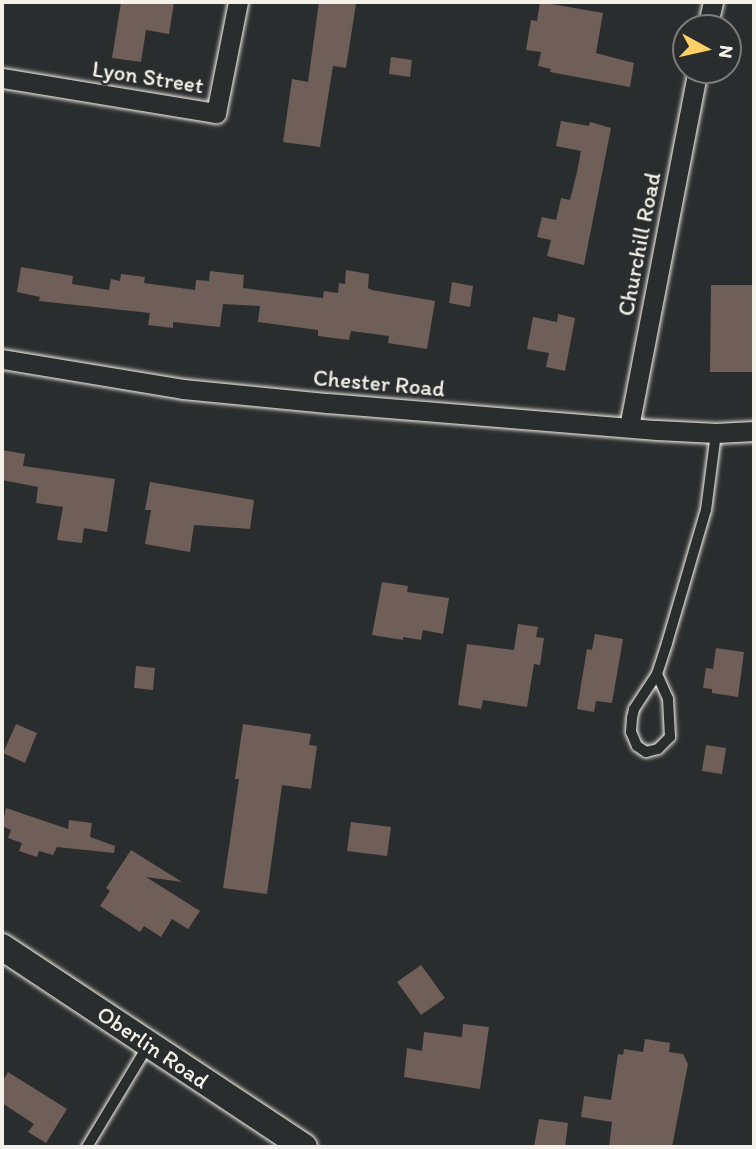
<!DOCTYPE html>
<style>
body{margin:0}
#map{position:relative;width:756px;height:1149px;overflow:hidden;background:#2a2d2e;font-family:Itim,sans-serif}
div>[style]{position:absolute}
.building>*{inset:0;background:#705e58}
.roads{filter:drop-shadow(0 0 2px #f4f1e8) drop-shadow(0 0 2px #f4f1e8)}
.lane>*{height:10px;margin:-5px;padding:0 5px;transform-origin:5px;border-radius:5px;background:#2a2d2e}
.street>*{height:19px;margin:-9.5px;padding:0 9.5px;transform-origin:9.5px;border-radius:9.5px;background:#2a2d2e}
.secondary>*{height:26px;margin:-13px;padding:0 13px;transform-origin:13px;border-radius:13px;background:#2a2d2e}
span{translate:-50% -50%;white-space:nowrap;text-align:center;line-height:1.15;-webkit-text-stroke:5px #2a2d2e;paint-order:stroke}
.street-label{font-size:23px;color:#f4f1e8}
.frame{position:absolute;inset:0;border:4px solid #f4f1e8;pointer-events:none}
.north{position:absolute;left:672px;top:14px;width:70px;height:70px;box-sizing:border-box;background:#2a2d2e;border:2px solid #7b7b78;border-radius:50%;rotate:98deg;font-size:19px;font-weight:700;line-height:28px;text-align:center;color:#f4f1e8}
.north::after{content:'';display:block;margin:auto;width:24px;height:32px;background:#ffd166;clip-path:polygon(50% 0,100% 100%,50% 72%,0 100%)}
</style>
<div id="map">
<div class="building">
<div style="clip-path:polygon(121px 2px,174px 3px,169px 34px,146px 30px,141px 62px,112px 58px)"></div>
<div style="clip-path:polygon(319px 2px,356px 4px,346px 68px,333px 66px,320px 147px,283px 142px,292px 79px,308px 82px)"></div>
<div style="clip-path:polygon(540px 2px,603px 13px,596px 53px,634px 63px,630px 87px,550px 72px,551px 69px,538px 66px,541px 52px,526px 50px,531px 20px,537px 21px)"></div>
<div style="clip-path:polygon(391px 57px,412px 60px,410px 77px,389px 74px)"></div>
<div style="clip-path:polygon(561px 121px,589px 126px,590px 122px,611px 128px,584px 265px,547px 256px,551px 240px,537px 237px,542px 217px,556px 220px,561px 198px,570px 200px,577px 172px,581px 151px,556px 146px)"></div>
<div style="clip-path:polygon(21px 267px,73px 276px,72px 284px,109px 290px,111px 279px,120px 281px,121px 274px,145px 277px,144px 283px,195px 290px,196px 280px,209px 281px,210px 271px,244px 275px,243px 288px,323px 298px,324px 291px,338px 293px,339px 283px,345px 284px,346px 270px,369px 274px,368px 288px,372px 290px,435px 301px,427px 349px,388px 343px,389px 336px,351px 331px,349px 340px,318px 336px,318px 330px,258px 322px,260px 306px,223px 304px,220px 327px,173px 322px,173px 328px,148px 325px,150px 313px,39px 301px,40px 297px,17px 292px)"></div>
<div style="clip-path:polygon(452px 282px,473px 286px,470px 307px,449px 303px)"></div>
<div style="clip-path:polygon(711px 285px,754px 285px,754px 372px,710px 372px)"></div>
<div style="clip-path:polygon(558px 314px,575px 318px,565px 371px,546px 367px,549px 353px,527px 349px,533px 317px,557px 322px)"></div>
<div style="clip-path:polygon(2px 450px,25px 454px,23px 466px,115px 479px,107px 532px,84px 528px,82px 543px,57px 540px,63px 507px,36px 503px,38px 487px,2px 480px)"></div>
<div style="clip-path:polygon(150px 482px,254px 500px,250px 529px,194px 525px,190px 552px,145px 544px,151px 510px,145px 510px)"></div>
<div style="clip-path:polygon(382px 582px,408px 586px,407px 592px,449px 598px,443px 634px,423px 630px,421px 640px,403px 637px,403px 640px,372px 635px)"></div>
<div style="clip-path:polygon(518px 624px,538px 627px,536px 637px,544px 638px,540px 665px,534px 664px,527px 707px,483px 700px,481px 709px,458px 705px,467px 644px,514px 650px)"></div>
<div style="clip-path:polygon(595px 634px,623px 639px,612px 703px,596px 701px,594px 712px,577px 709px,587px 649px,592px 650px)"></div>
<div style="clip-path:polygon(716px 648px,744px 652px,738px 697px,712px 693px,712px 689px,703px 688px,706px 668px,713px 669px)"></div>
<div style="clip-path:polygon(136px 666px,155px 668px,153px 690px,134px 688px)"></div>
<div style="clip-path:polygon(16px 724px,37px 733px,25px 763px,3px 753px)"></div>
<div style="clip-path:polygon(243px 724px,311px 734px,309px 745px,317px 746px,311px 789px,282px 785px,267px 894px,223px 888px,239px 779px,235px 779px)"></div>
<div style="clip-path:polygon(706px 745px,726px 748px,722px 774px,702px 771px)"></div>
<div style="clip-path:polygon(6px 808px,68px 829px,69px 820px,92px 823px,90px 837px,115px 846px,114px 853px,57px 847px,53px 855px,39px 851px,37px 857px,19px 851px,22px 843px,8px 838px,11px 830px,2px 826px)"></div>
<div style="clip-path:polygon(351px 822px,391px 827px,387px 856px,347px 851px)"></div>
<div style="clip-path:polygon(131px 850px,182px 882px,146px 877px,200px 911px,188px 929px,172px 919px,161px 937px,144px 926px,140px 932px,100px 906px,110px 891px,106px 888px)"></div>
<div style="clip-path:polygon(421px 965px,445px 998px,421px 1015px,397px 982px)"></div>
<div style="clip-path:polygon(463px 1024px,489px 1027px,480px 1089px,404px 1077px,407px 1048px,422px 1051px,424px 1032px,462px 1037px)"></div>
<div style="clip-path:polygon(645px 1039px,670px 1043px,669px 1052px,683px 1054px,688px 1064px,672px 1147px,609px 1147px,612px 1122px,581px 1117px,584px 1096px,611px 1100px,618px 1054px,623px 1055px,624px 1049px,643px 1052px)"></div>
<div style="clip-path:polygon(8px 1072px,67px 1109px,46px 1143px,28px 1132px,34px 1124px,2px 1103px,2px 1082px)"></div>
<div style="clip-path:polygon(539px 1119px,568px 1123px,565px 1147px,534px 1147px)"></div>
</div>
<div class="roads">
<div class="lane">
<div style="left:657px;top:674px;width:27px;rotate:66deg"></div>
<div style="left:668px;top:699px;width:38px;rotate:87deg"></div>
<div style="left:670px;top:737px;width:17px;rotate:135deg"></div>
<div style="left:658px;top:749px;width:12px;rotate:166deg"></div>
<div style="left:646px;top:752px;width:11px;rotate:-146deg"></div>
<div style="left:637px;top:746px;width:15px;rotate:-113deg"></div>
<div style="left:631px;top:732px;width:14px;rotate:-86deg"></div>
<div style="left:632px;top:718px;width:9px;rotate:-77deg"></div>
<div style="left:634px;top:709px;width:42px;rotate:-56.7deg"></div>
<div style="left:657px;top:674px;width:33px;rotate:-72deg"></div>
<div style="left:667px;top:643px;width:139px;rotate:-73.7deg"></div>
<div style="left:706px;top:510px;width:78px;rotate:-82.6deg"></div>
<div style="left:87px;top:1147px;width:120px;rotate:-59deg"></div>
</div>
<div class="street">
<div style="left:707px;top:28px;width:27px;rotate:-77deg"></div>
<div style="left:2px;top:78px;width:217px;rotate:9.3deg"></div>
<div style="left:216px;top:113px;width:113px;rotate:-78.8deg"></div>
<div style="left:2px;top:359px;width:183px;rotate:9.4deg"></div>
<div style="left:183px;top:389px;width:145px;rotate:5.6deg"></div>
<div style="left:327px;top:403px;width:331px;rotate:4.7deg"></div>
<div style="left:657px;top:430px;width:59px;rotate:2.9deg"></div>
<div style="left:716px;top:433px;width:38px;rotate:-3deg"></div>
<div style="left:629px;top:427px;width:364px;rotate:-79.1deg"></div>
</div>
<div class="secondary">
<div style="left:2px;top:947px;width:362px;rotate:33.5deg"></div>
</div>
</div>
<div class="street-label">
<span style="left:148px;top:77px;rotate:9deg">Lyon Street</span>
<span style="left:639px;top:244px;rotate:-79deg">Churchill Road</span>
<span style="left:379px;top:383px;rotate:5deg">Chester Road</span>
<span style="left:153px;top:1047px;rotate:34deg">Oberlin Road</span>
</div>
<div class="frame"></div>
<div class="north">N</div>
</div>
